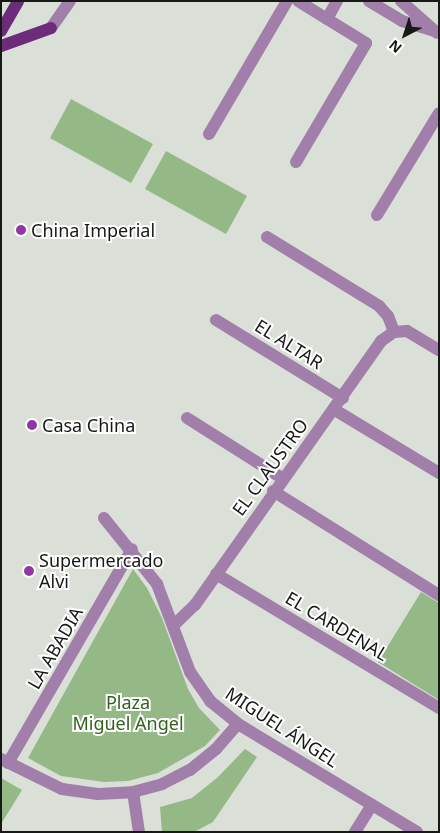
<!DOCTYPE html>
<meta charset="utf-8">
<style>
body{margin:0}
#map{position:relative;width:440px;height:833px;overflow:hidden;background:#dae0d8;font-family:"Noto Sans",sans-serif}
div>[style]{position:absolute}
.green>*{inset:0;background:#94b886}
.minor>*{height:12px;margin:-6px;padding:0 6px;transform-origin:6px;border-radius:6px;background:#a27faa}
.tertiary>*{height:12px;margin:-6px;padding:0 6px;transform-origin:6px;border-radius:6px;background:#a27faa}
.primary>*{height:12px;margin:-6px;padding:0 6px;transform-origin:6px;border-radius:6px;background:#6d2b7b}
.dots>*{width:14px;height:14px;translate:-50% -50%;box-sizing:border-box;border:2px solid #fff;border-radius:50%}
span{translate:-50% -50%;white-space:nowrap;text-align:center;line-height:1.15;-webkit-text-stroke:4px #fff;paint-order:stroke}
.poi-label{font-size:18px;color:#171916}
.left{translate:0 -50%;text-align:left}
.street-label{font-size:18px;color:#171916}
.park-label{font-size:18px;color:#32601d}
.frame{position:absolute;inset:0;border:2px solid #171916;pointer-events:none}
.north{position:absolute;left:380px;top:10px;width:50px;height:50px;-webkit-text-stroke:4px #fff;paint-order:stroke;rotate:220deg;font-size:14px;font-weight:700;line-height:20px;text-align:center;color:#171916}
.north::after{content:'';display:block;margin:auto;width:18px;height:22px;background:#171916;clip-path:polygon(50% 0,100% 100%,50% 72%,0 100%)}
</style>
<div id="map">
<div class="green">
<div style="clip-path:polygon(71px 99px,153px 144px,131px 183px,50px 138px)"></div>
<div style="clip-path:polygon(166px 151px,247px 196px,226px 234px,145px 189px)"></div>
<div style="clip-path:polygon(133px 569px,147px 588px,162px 618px,188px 689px,199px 708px,220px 730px,205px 746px,158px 773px,128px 781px,104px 782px,61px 776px,28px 758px)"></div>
<div style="clip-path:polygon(421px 592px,439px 603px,439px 700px,378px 662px)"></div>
<div style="clip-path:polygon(245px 749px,257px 757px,213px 822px,194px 832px,162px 832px,160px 807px,192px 798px,218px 777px)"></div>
<div style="clip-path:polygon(1px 778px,22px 790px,1px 824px)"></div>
</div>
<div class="minor">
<div style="left:369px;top:1px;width:39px;rotate:31deg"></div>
<div style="left:402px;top:21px;width:34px;rotate:17deg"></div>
<div style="left:401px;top:1px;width:48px;rotate:41.6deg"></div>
<div style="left:327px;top:19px;width:21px;rotate:-61deg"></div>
<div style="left:209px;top:134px;width:154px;rotate:-59.6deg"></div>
<div style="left:296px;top:162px;width:138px;rotate:-59.5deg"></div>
<div style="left:366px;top:43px;width:80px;rotate:-148.3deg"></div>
<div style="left:377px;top:215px;width:119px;rotate:-58.7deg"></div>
<div style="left:267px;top:237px;width:132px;rotate:31.6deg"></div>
<div style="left:379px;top:306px;width:13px;rotate:48deg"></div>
<div style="left:388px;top:316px;width:17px;rotate:69deg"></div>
<div style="left:216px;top:320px;width:149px;rotate:31.6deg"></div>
<div style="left:335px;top:410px;width:122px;rotate:31.2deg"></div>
<div style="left:187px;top:418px;width:112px;rotate:32.3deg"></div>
<div style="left:273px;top:491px;width:196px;rotate:32.1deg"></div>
<div style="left:104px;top:518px;width:85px;rotate:51.2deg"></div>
<div style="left:157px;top:584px;width:94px;rotate:69.4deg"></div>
<div style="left:190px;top:672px;width:35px;rotate:55deg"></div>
<div style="left:210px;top:701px;width:36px;rotate:39deg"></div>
<div style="left:238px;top:724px;width:209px;rotate:31.1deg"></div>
<div style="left:216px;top:574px;width:260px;rotate:31deg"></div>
<div style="left:175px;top:624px;width:28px;rotate:-44deg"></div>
<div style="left:195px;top:605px;width:323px;rotate:-54.8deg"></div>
<div style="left:381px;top:341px;width:16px;rotate:-35deg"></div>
<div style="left:394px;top:332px;width:13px;rotate:-4deg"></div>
<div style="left:407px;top:331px;width:37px;rotate:31deg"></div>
<div style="left:1px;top:759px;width:68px;rotate:26.2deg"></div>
<div style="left:62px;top:789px;width:36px;rotate:8deg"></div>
<div style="left:98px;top:794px;width:35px;rotate:-3deg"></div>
<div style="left:133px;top:792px;width:30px;rotate:-15deg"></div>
<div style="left:162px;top:784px;width:31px;rotate:-27deg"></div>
<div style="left:190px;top:770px;width:33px;rotate:-39deg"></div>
<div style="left:216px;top:749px;width:33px;rotate:-49deg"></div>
<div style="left:8px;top:763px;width:247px;rotate:-59.9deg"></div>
<div style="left:133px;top:792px;width:40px;rotate:81.5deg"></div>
<div style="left:355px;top:832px;width:32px;rotate:-58deg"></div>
</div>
<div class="tertiary">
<div style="left:51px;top:28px;width:33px;rotate:-55deg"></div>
</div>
<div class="primary">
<div style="left:1px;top:31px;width:34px;rotate:-60deg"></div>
<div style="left:1px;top:46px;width:53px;rotate:-19.8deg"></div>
</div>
<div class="dots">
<div style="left:21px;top:230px;background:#9037a3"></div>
<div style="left:32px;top:425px;background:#9037a3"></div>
<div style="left:29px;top:571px;background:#9037a3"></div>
</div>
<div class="poi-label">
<span class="left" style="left:31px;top:230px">China Imperial</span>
<span class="left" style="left:42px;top:425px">Casa China</span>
<span class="left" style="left:39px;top:571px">Supermercado<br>Alvi</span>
</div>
<div class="street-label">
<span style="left:289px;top:344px;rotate:32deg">EL ALTAR</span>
<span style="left:270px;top:467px;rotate:-54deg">EL CLAUSTRO</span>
<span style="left:337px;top:626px;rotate:31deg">EL CARDENAL</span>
<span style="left:55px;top:648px;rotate:-60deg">LA ABADIA</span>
<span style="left:282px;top:727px;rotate:33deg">MIGUEL ÁNGEL</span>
</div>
<div class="park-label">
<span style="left:128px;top:713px">Plaza<br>Miguel Angel</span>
</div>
<div class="frame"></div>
<div class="north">N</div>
</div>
